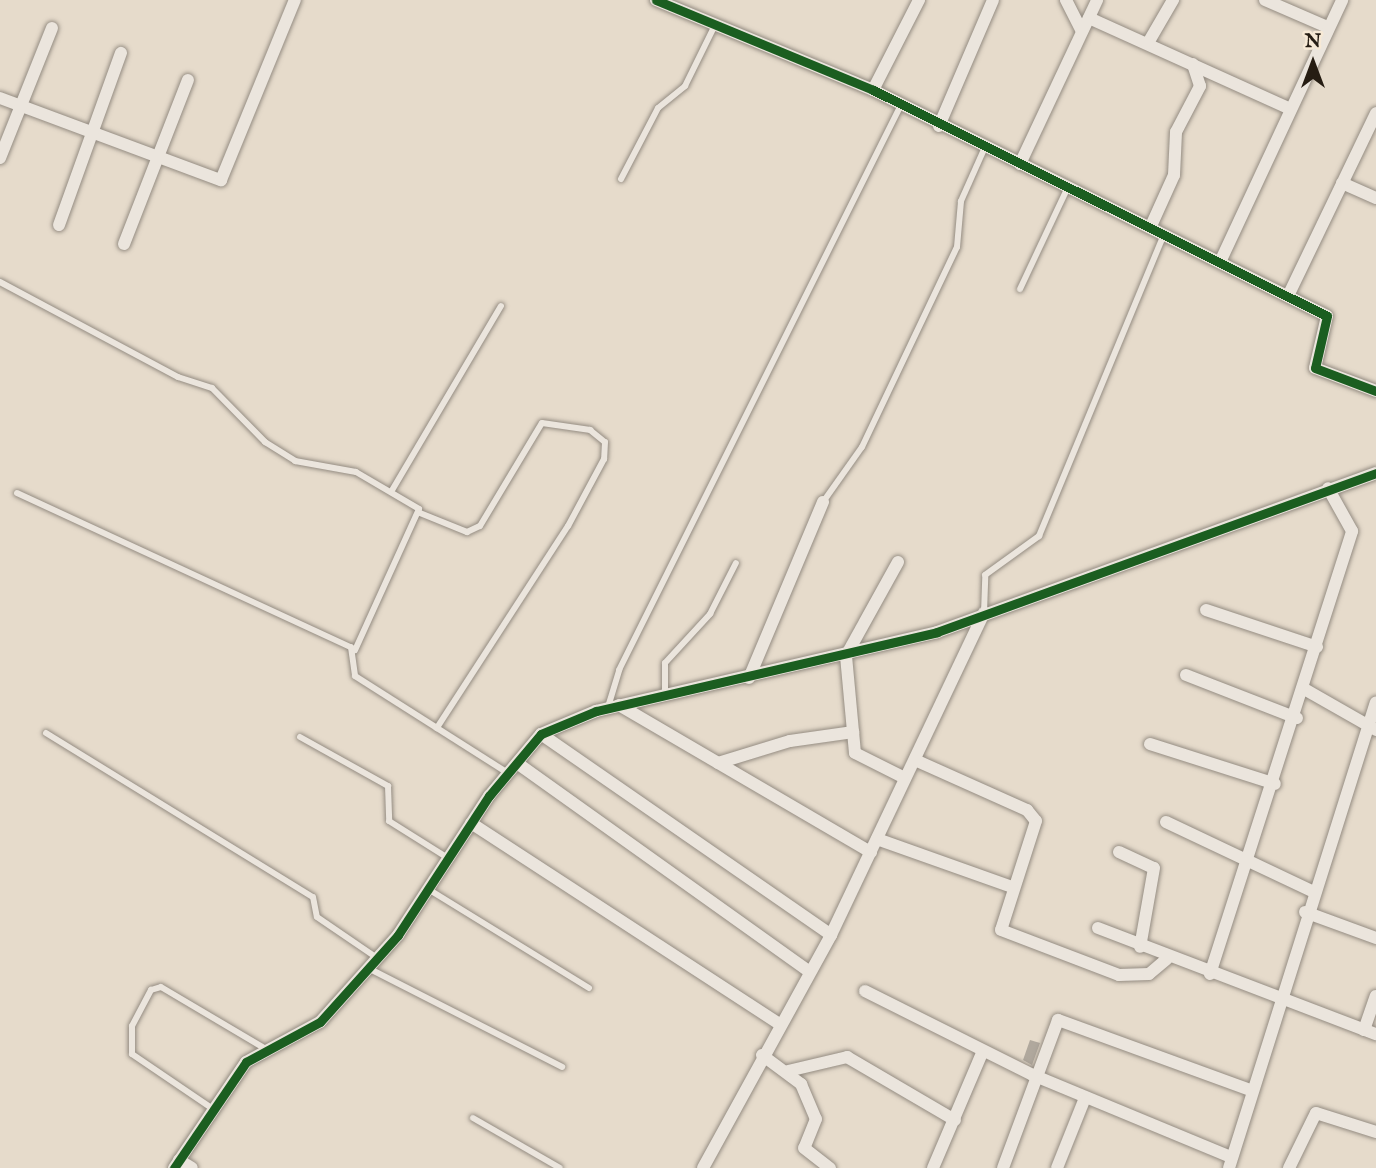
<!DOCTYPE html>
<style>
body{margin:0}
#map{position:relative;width:1376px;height:1168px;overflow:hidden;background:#e6dbcb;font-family:"IM FELL English",serif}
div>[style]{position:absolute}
.building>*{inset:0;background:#b0a89d}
.roads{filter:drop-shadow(0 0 2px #948c82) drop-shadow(0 0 2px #948c82)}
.service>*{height:6px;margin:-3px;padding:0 3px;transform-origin:3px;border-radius:3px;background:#ebe5dd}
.minor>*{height:12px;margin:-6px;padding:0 6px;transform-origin:6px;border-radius:6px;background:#ebe5dd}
.cycleway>*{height:9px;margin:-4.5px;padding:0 4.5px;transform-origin:4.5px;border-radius:4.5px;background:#1b5e20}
span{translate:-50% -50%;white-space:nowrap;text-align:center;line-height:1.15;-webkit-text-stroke:5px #f7e9d5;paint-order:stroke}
.north{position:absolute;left:1278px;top:28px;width:70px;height:70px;-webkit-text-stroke:5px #f7e9d5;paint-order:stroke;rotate:0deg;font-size:19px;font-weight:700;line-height:28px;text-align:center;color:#261d13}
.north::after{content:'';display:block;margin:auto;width:24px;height:32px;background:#261d13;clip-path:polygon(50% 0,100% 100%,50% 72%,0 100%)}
</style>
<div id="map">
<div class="building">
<div style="clip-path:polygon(1030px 1040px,1040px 1043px,1032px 1065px,1023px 1060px)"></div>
</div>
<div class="roads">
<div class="service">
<div style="left:621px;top:179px;width:80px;rotate:-62.5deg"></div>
<div style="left:658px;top:108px;width:35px;rotate:-39deg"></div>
<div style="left:685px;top:86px;width:68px;rotate:-63.8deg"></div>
<div style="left:0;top:282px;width:202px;rotate:28.1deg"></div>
<div style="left:178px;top:377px;width:36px;rotate:18deg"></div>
<div style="left:212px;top:388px;width:76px;rotate:45.5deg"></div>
<div style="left:265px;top:442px;width:36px;rotate:32deg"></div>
<div style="left:295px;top:461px;width:62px;rotate:10.2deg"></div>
<div style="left:356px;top:472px;width:73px;rotate:30.4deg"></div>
<div style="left:419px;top:509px;width:155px;rotate:114.4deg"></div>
<div style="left:1020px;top:289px;width:113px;rotate:-64.8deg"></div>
<div style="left:391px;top:492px;width:216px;rotate:-59.4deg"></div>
<div style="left:17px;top:493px;width:368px;rotate:24.8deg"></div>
<div style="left:351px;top:647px;width:29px;rotate:82deg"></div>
<div style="left:355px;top:676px;width:181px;rotate:32.4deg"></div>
<div style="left:823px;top:502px;width:67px;rotate:-54.7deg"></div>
<div style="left:862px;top:447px;width:221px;rotate:-64.6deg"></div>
<div style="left:957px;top:247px;width:46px;rotate:-85deg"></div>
<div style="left:961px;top:201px;width:59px;rotate:-66deg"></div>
<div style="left:420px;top:513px;width:51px;rotate:22deg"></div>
<div style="left:467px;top:532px;width:14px;rotate:-25deg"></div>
<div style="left:480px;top:526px;width:120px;rotate:-59deg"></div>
<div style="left:542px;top:423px;width:49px;rotate:8.3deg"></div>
<div style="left:590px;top:430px;width:19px;rotate:39deg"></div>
<div style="left:605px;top:442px;width:17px;rotate:93deg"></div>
<div style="left:604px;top:459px;width:76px;rotate:118.2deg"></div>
<div style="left:568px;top:526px;width:241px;rotate:123deg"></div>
<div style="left:984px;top:613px;width:38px;rotate:-88deg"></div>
<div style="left:985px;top:575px;width:67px;rotate:-35.8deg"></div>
<div style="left:1039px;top:536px;width:327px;rotate:-67.5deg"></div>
<div style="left:665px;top:694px;width:31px;rotate:-90deg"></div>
<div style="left:665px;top:663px;width:67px;rotate:-47.4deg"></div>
<div style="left:710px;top:614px;width:57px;rotate:-63deg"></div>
<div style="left:608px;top:707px;width:39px;rotate:-73deg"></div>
<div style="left:619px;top:670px;width:631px;rotate:-63.48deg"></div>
<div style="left:46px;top:733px;width:313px;rotate:31.6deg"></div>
<div style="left:313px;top:897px;width:20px;rotate:79deg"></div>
<div style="left:317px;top:917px;width:73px;rotate:34.3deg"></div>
<div style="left:300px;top:737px;width:101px;rotate:29.1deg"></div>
<div style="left:388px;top:786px;width:35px;rotate:88deg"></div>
<div style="left:389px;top:821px;width:70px;rotate:32.1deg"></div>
<div style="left:428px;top:889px;width:189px;rotate:31.6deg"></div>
<div style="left:368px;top:968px;width:218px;rotate:27deg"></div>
<div style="left:213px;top:1109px;width:98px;rotate:-145.8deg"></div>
<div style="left:132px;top:1054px;width:28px;rotate:-90deg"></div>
<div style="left:132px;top:1026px;width:41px;rotate:-62.2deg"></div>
<div style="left:151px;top:990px;width:10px;rotate:-17deg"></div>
<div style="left:161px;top:987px;width:122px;rotate:30.6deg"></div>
<div style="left:473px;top:1118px;width:100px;rotate:29.9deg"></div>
</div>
<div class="minor">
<div style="left:656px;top:0;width:235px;rotate:22.5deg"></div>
<div style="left:873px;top:90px;width:507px;rotate:26.46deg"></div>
<div style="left:1327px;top:316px;width:53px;rotate:103deg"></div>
<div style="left:1315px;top:368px;width:65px;rotate:20.7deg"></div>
<div style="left:1066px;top:0;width:33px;rotate:63deg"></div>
<div style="left:1265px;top:0;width:68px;rotate:23.5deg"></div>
<div style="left:1089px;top:18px;width:218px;rotate:24.3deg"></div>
<div style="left:1148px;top:43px;width:50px;rotate:-59.8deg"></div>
<div style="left:873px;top:90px;width:101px;rotate:-62.9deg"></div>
<div style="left:0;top:98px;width:236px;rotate:20.4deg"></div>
<div style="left:221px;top:180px;width:195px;rotate:-67.7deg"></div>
<div style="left:939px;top:126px;width:137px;rotate:-66.8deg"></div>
<div style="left:0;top:158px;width:140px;rotate:-68.2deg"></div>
<div style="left:1020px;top:164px;width:181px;rotate:-64.8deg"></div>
<div style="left:1342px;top:183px;width:37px;rotate:24deg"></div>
<div style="left:59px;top:225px;width:183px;rotate:-70.2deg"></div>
<div style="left:1151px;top:226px;width:56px;rotate:-65.7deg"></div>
<div style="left:1174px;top:175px;width:43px;rotate:-87.3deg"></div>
<div style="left:1176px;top:132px;width:52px;rotate:-62.4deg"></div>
<div style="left:1200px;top:86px;width:23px;rotate:-108deg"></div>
<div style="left:124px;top:244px;width:176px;rotate:-68.7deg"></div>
<div style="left:1221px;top:260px;width:287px;rotate:-65deg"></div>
<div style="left:1288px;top:296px;width:203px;rotate:-64.3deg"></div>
<div style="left:898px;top:562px;width:107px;rotate:119deg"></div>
<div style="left:846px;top:656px;width:97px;rotate:84.7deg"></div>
<div style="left:855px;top:753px;width:56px;rotate:26.6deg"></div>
<div style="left:1206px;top:610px;width:117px;rotate:18.4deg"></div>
<div style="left:1186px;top:675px;width:119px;rotate:21.2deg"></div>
<div style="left:749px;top:678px;width:191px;rotate:-67.2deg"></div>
<div style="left:1306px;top:690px;width:81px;rotate:29.7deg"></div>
<div style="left:619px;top:705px;width:292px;rotate:30.3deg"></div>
<div style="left:541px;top:734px;width:353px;rotate:34.7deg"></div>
<div style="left:1150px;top:744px;width:131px;rotate:17.7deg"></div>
<div style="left:915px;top:760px;width:123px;rotate:24.1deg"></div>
<div style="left:1027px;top:810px;width:14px;rotate:51deg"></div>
<div style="left:1036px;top:821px;width:114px;rotate:107.8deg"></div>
<div style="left:1001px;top:930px;width:126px;rotate:20.9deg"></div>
<div style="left:1119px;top:975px;width:30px;rotate:-2deg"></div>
<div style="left:1149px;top:974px;width:23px;rotate:-40deg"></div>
<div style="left:517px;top:763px;width:360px;rotate:35.5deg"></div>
<div style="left:718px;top:763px;width:75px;rotate:-17deg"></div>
<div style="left:790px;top:741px;width:64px;rotate:-8.1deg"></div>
<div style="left:1166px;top:822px;width:161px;rotate:25.3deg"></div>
<div style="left:471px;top:823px;width:370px;rotate:33.1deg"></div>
<div style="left:877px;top:839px;width:143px;rotate:19.6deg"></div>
<div style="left:1119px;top:852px;width:38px;rotate:25deg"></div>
<div style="left:1154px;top:868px;width:80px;rotate:100deg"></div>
<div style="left:1305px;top:912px;width:76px;rotate:20.1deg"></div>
<div style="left:1098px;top:928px;width:298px;rotate:20.9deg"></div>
<div style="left:1210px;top:974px;width:465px;rotate:-72.2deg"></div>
<div style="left:1352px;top:531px;width:49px;rotate:-119.2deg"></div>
<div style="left:865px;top:991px;width:188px;rotate:26.6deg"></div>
<div style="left:1033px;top:1075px;width:212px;rotate:22.5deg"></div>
<div style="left:1364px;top:1030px;width:36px;rotate:-71deg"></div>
<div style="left:762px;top:1055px;width:49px;rotate:36.6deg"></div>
<div style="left:801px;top:1084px;width:38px;rotate:67deg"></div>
<div style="left:816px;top:1119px;width:31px;rotate:112deg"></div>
<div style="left:804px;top:1148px;width:33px;rotate:38deg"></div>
<div style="left:788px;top:1071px;width:61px;rotate:-13.3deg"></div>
<div style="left:847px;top:1057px;width:125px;rotate:30.3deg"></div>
<div style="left:179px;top:1160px;width:15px;rotate:32deg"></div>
<div style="left:174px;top:1168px;width:128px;rotate:-55.8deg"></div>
<div style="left:246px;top:1062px;width:84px;rotate:-28.4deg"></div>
<div style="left:320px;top:1022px;width:117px;rotate:-48.1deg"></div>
<div style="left:398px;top:935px;width:166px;rotate:-56.8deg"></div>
<div style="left:489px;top:796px;width:81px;rotate:-50deg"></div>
<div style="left:541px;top:734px;width:60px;rotate:-22.7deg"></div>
<div style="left:596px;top:711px;width:350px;rotate:-13deg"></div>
<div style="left:937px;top:632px;width:467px;rotate:-19.9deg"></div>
<div style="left:703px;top:1168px;width:266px;rotate:-61.2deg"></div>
<div style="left:831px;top:935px;width:357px;rotate:-64.6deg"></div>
<div style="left:933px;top:1168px;width:127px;rotate:-66.9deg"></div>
<div style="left:1003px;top:1168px;width:158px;rotate:-69.6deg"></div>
<div style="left:1058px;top:1020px;width:204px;rotate:20deg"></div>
<div style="left:1057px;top:1168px;width:75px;rotate:-68.2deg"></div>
<div style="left:1229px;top:1168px;width:488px;rotate:-72.5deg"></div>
<div style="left:1289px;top:1168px;width:61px;rotate:-63.9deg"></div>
<div style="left:1316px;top:1113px;width:63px;rotate:17.6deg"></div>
</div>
</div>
<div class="cycleway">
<div style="left:656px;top:0;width:235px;rotate:22.5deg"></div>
<div style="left:873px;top:90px;width:507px;rotate:26.46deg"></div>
<div style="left:1327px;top:316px;width:53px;rotate:103deg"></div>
<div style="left:1315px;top:368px;width:65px;rotate:20.7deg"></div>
<div style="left:174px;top:1168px;width:128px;rotate:-55.8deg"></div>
<div style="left:246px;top:1062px;width:84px;rotate:-28.4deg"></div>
<div style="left:320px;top:1022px;width:117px;rotate:-48.1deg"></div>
<div style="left:398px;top:935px;width:166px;rotate:-56.8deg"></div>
<div style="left:489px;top:796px;width:81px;rotate:-50deg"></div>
<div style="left:541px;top:734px;width:60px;rotate:-22.7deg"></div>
<div style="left:596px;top:711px;width:350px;rotate:-13deg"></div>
<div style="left:937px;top:632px;width:467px;rotate:-19.9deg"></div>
</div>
<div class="north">N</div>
</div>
